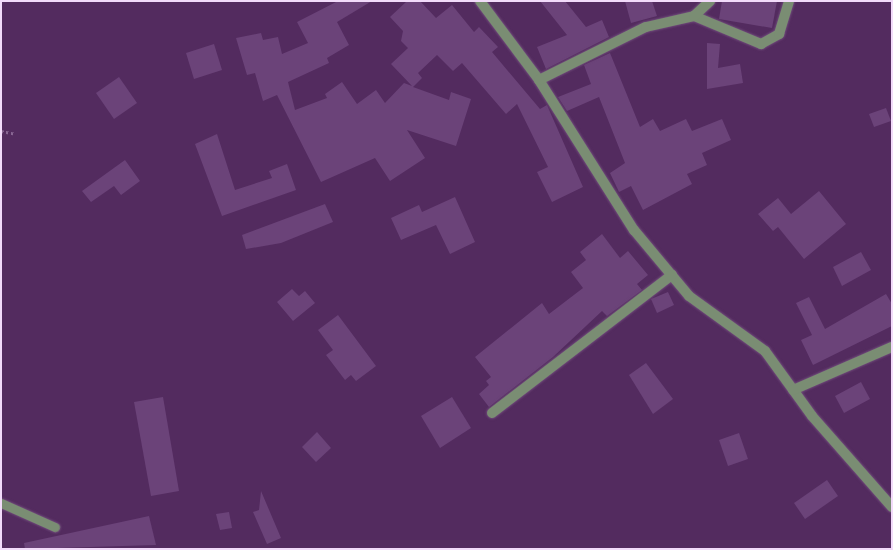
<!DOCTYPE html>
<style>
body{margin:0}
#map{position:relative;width:893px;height:550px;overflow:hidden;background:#532b5f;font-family:Rubik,sans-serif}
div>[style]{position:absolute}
.building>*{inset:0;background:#6b4379}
.path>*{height:3px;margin-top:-1.5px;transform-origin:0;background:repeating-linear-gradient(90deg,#886693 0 2.5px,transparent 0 5px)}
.roads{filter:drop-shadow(0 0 1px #704b7b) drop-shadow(0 0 1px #704b7b)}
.service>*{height:9px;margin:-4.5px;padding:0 4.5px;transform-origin:4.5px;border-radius:4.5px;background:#7a8d73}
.minor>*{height:10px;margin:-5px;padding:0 5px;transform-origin:5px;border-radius:5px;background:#7a8d73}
span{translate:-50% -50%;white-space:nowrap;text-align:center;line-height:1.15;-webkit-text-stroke:5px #2f1d35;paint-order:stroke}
.frame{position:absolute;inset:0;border:2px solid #f2dbfa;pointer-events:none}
</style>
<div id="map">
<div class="building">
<div style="clip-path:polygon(338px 1px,372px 1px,337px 22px,349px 45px,327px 58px,329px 63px,288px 82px,295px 110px,327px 98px,325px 94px,342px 82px,357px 104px,376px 90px,385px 103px,404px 83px,412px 86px,391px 64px,408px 48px,401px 41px,403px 31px,390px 17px,407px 1px,420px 1px,436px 18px,452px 5px,474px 32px,479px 27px,498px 47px,492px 52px,540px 109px,547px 105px,583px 187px,552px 202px,537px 172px,548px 167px,517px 104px,506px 114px,462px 63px,453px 71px,437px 55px,418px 73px,422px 78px,413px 87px,449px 100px,451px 92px,471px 99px,456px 146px,407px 130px,425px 158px,390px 181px,375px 158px,321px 182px,277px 95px,263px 101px,255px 73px,247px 75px,236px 38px,261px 33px,263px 40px,278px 37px,282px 54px,308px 43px,297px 22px)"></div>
<div style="clip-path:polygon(540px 1px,565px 1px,586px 27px,602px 20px,609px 37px,546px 69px,537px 47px,567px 35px)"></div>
<div style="clip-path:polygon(625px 1px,652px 1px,657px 16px,631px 23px)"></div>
<div style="clip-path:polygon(722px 1px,777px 1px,772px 28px,719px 19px)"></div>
<div style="clip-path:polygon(707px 43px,720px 44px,718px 68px,740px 64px,743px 83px,707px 89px)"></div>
<div style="clip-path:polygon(214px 44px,222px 70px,194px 79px,186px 53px)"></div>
<div style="clip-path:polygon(610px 53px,640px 127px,653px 119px,660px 131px,686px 119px,692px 131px,722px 119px,731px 140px,702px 153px,707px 165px,687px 174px,692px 184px,643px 210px,631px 186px,619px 192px,610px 173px,625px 163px,599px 97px,567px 111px,558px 97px,591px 84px,584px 65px)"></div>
<div style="clip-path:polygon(119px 77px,137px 103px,114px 119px,96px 93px)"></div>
<div style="clip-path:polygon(886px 108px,891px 121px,874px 127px,869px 114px)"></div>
<div style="clip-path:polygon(217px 134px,235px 190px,272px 178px,269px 171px,287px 164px,296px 190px,222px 216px,195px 144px)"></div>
<div style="clip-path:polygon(125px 160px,140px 181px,121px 195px,114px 186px,91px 202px,82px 191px)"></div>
<div style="clip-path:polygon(819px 191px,846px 224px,804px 259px,778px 227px,773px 231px,758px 214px,778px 198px,791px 214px)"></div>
<div style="clip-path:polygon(455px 197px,475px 242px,450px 254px,436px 225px,401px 240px,391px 218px,419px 205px,422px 212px)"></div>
<div style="clip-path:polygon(325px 204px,333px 222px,281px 243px,246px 249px,242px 235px)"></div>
<div style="clip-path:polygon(602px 234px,620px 258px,628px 251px,648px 275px,637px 284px,642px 290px,607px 316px,602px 311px,553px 357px,489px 407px,479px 394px,489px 385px,486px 381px,491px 377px,475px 357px,542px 303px,549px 314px,583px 288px,571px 272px,586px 260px,580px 252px)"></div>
<div style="clip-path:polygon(861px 252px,871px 270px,842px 286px,833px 267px)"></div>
<div style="clip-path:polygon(292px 289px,299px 296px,305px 291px,315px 303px,293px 321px,277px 302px)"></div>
<div style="clip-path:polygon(668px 292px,674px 305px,657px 313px,651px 299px)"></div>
<div style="clip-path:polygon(886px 294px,892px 304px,892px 326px,813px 365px,801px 340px,812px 335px,796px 303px,809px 297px,825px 329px)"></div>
<div style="clip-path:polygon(338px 315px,376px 366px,356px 381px,351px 375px,345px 380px,326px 355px,333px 350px,318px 330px)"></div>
<div style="clip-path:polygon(646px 363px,673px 399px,653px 414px,629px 375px)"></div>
<div style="clip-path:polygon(861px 382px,870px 399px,844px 413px,835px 396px)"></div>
<div style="clip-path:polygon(163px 397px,179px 491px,151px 496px,134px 402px)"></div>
<div style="clip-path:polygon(452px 397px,471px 428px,440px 448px,421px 416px)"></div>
<div style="clip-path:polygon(317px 432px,331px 448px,316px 462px,302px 447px)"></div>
<div style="clip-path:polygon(739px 433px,748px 459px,728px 466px,719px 440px)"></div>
<div style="clip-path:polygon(827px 480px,838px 496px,805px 519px,794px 503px)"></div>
<div style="clip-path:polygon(261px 491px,281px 538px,267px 544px,253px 512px,259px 510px)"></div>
<div style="clip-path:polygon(229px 512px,232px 528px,220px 530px,216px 514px)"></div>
<div style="clip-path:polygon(149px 516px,156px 545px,25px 549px,24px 543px)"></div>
</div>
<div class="path">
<div style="left:1px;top:131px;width:15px;rotate:11deg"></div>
</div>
<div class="roads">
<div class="service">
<div style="left:1px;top:503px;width:59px;rotate:24deg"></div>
</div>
<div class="minor">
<div style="left:480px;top:1px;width:99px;rotate:53.2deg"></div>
<div style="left:539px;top:80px;width:178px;rotate:57.7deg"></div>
<div style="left:634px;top:230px;width:86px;rotate:50.2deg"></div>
<div style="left:689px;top:296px;width:94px;rotate:35.9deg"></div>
<div style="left:765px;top:351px;width:80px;rotate:54.1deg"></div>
<div style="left:812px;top:416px;width:121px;rotate:48.7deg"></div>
<div style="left:694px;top:16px;width:73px;rotate:22.7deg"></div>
<div style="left:761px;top:44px;width:21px;rotate:-29deg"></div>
<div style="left:779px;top:34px;width:34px;rotate:-73deg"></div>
<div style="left:539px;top:80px;width:119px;rotate:-26.4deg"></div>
<div style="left:646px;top:27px;width:49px;rotate:-12.9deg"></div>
<div style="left:694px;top:16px;width:22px;rotate:-43deg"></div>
<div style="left:793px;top:390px;width:108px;rotate:-23.5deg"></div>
<div style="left:492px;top:413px;width:227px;rotate:-37.5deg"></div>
</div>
</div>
<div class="frame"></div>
</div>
